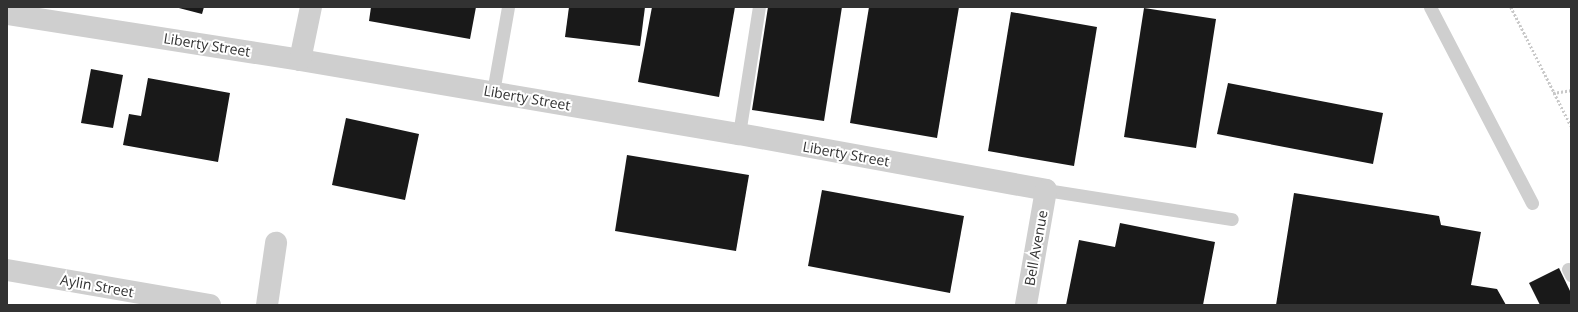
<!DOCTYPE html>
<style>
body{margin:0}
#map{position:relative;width:1578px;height:312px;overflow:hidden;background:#fff;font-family:"Open Sans",sans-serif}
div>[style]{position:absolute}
.building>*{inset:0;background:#191919}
.path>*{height:2.5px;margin-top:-1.25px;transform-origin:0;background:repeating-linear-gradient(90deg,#c9c9c9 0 2px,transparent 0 4px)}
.service>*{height:13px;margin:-6.5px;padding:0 6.5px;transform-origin:6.5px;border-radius:6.5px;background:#cfcfcf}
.minor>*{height:22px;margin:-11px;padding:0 11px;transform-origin:11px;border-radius:11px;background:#cfcfcf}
span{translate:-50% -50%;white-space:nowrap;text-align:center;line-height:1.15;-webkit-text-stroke:4px #fff;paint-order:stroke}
.street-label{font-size:14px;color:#323232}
.frame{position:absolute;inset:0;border:8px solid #323232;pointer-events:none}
</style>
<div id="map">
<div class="building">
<div style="clip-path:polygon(175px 7px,204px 7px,202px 14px)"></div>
<div style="clip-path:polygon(371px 7px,476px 7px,470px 39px,369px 21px)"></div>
<div style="clip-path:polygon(569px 7px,645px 7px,640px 46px,565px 37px)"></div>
<div style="clip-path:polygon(652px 7px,735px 7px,719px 97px,638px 82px)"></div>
<div style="clip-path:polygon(768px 7px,842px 7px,824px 121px,752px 110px)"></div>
<div style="clip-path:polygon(869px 7px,959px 7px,937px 138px,850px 123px)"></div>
<div style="clip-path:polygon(1144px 8px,1216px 19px,1196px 148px,1124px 137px)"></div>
<div style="clip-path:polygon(1011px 12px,1097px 27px,1074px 166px,988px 151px)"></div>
<div style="clip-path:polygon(91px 69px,123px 75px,113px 128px,81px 123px)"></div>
<div style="clip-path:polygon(148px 78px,230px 93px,218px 162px,123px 145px,129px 114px,141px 116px)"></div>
<div style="clip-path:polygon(1228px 83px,1383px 113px,1373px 164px,1217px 134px)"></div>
<div style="clip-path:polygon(346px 118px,419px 134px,405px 200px,332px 185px)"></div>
<div style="clip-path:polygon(627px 155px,749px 175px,736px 251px,615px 231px)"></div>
<div style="clip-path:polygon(822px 190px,964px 216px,950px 293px,808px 266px)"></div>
<div style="clip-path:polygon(1294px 193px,1439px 216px,1441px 225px,1481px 232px,1471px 285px,1497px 289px,1506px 305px,1276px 305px)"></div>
<div style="clip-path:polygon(1120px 223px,1215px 242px,1203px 305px,1066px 305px,1079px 240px,1115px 247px)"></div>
<div style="clip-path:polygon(1559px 268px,1571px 293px,1571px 305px,1540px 305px,1529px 283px)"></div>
</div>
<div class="path">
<div style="left:1511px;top:7px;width:133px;rotate:63.2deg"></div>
<div style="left:1553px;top:93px;width:18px;rotate:-9deg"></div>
</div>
<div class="service">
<div style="left:1430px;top:7px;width:221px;rotate:62.5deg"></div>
<div style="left:493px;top:92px;width:86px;rotate:-80deg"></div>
<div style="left:739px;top:134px;width:129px;rotate:-81.1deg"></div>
<div style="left:1046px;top:190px;width:188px;rotate:8.9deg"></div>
<div style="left:1568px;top:269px;width:7px;rotate:63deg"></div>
</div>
<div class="minor">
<div style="left:7px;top:14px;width:297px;rotate:8.9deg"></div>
<div style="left:300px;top:60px;width:445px;rotate:9.6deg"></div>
<div style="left:739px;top:134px;width:312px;rotate:10.3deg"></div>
<div style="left:1046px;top:190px;width:117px;rotate:99.9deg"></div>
<div style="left:300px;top:60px;width:54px;rotate:-78.3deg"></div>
<div style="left:7px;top:270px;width:206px;rotate:9.8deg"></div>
<div style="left:267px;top:305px;width:63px;rotate:-81.7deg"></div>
</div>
<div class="street-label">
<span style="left:207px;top:45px;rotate:9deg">Liberty Street</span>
<span style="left:527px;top:98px;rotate:10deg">Liberty Street</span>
<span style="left:846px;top:154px;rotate:10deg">Liberty Street</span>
<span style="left:1036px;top:248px;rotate:-80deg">Bell Avenue</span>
<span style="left:97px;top:286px;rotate:10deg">Aylin Street</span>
</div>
<div class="frame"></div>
</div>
